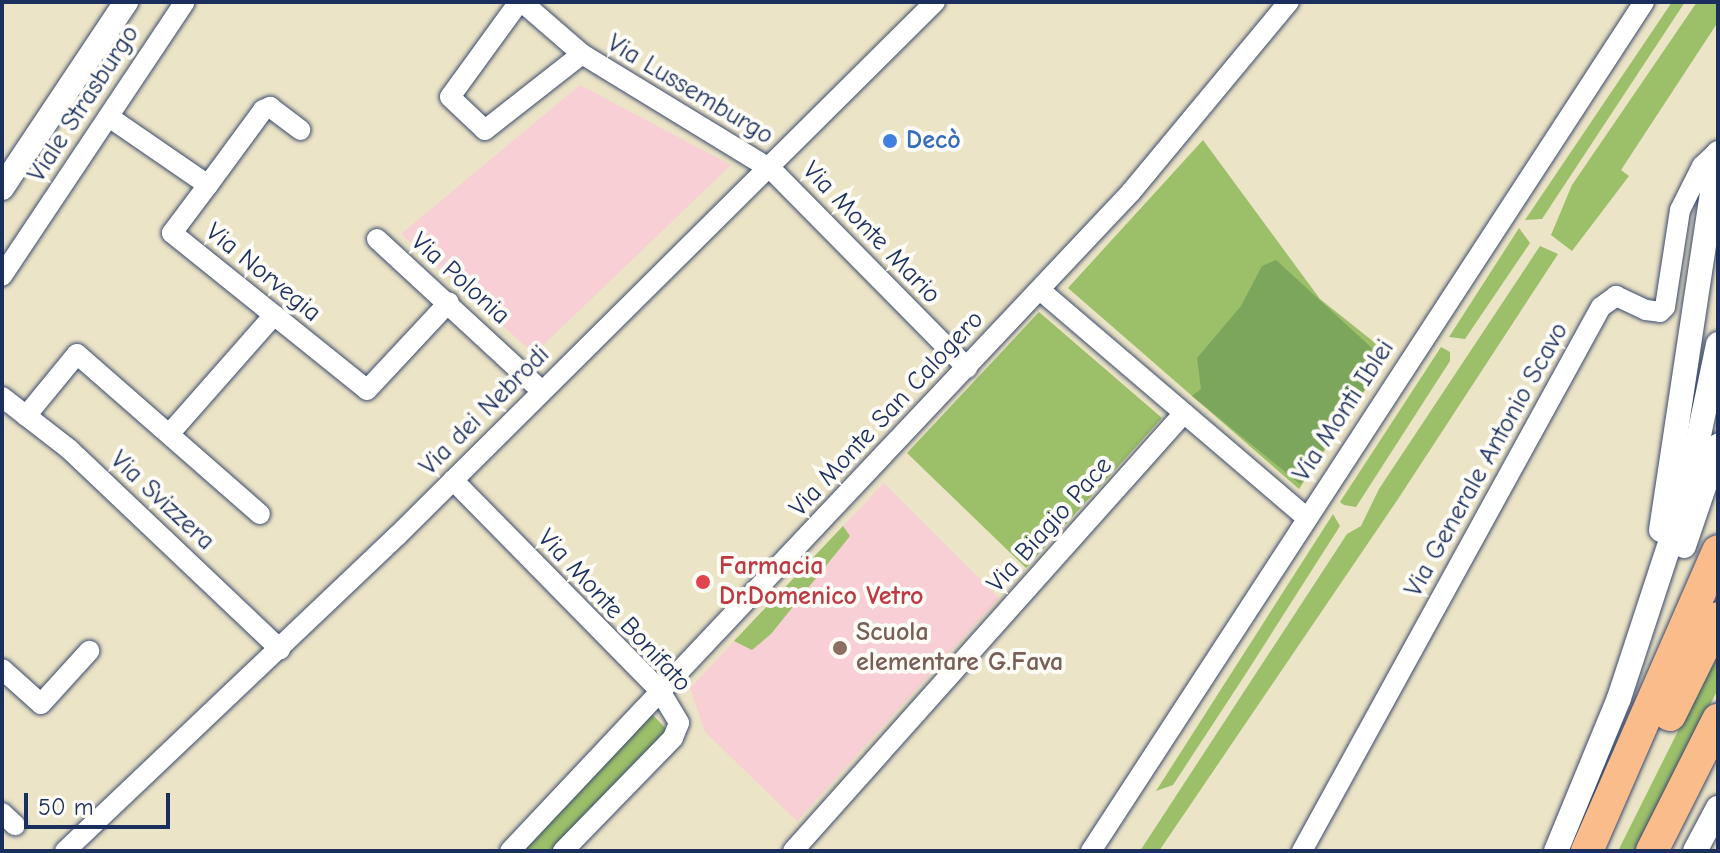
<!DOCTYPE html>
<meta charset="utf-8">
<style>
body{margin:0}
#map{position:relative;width:1720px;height:853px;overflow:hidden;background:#ece4c6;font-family:"Comic Neue",sans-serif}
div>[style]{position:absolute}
.built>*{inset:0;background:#f7cfd4}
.green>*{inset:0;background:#9cbf69}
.forest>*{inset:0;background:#7da65d}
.roads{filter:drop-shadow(0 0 2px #3a4a6e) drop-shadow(0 0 2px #3a4a6e)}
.minor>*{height:20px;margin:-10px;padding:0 10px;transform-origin:10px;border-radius:10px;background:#fff}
.tertiary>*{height:24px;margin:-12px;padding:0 12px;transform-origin:12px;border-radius:12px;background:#fff}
.primary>*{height:32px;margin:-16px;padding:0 16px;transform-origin:16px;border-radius:16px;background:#f9bc8a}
.dots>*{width:22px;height:22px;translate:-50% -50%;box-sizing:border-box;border:4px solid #fdfcf7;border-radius:50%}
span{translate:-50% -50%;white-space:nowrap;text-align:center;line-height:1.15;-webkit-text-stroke:8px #fdfcf7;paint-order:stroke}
.street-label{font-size:26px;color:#1b2f5e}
.shop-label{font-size:26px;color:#366cbe;font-weight:700}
.left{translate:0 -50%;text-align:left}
.health-label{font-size:26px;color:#be3a42;font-weight:700}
.education-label{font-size:26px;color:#785e54;font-weight:700}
.frame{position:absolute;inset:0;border:4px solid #1b2f5e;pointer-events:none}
.scale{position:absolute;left:24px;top:793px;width:146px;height:36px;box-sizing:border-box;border:4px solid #1b2f5e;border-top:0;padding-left:10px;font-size:24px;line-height:28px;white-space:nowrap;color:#1b2f5e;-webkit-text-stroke:6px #fdfcf7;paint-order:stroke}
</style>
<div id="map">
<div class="built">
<div style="clip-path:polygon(580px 85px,731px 165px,534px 354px,401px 234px)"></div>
<div style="clip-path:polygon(884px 483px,999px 598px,797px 821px,705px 732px,690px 688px)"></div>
</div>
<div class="green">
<div style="clip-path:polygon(1672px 2px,1685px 2px,1542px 219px,1525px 220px)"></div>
<div style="clip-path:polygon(1697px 2px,1718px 2px,1718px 22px,1621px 170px,1629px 176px,1572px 251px,1551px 235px,1572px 185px)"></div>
<div style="clip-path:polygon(1203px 140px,1320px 299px,1389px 354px,1299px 489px,1068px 288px)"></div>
<div style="clip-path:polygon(1519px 228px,1530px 243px,1465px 339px,1449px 337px)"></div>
<div style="clip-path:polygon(1540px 246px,1558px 254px,1398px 499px,1159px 851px,1140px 851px,1347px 534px,1361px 526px,1379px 489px)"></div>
<div style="clip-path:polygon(1039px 312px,1162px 418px,1026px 568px,907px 453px)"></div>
<div style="clip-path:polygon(1441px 347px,1450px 352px,1450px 361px,1356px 507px,1344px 505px,1340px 502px)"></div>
<div style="clip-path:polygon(1333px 514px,1340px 526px,1245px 675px,1173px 785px,1156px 791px)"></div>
<div style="clip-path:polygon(843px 526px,850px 536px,771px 634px,752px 650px,734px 641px)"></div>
<div style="clip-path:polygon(1718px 651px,1718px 689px,1637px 851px,1618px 851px)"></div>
<div style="clip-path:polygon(650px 712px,668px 731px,552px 851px,520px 851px)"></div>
</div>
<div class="forest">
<div style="clip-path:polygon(1276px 260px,1385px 360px,1300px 484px,1192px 396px,1201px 389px,1197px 358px,1241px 306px,1262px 266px)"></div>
</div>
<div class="roads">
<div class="minor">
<div style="left:519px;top:2px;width:117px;rotate:126deg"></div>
<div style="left:450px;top:97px;width:48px;rotate:43.3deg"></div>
<div style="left:485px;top:130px;width:123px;rotate:-38.1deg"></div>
<div style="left:582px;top:54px;width:223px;rotate:31.4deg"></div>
<div style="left:772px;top:170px;width:278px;rotate:45.4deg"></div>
<div style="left:522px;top:2px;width:79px;rotate:40.9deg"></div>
<div style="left:109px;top:117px;width:120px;rotate:34.5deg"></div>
<div style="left:208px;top:185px;width:60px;rotate:126.9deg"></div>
<div style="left:172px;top:233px;width:250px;rotate:38.8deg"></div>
<div style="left:367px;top:390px;width:120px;rotate:-47deg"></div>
<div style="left:208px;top:185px;width:93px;rotate:-53.7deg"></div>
<div style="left:263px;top:110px;width:8px;rotate:-23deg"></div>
<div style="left:270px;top:107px;width:38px;rotate:37deg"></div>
<div style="left:377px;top:239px;width:224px;rotate:42.7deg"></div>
<div style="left:2px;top:276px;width:329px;rotate:-56.3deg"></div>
<div style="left:1040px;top:290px;width:350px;rotate:40.5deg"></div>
<div style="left:2px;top:397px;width:85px;rotate:37.8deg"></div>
<div style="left:69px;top:449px;width:291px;rotate:43.5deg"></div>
<div style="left:26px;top:416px;width:80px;rotate:-50.6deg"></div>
<div style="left:77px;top:354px;width:243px;rotate:41.2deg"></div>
<div style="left:171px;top:432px;width:156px;rotate:-48.6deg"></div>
<div style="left:453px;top:480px;width:296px;rotate:45.5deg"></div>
<div style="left:660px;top:691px;width:37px;rotate:59deg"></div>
<div style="left:679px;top:723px;width:16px;rotate:112deg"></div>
<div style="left:673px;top:738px;width:158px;rotate:134.2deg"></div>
<div style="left:2px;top:669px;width:52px;rotate:41.9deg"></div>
<div style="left:41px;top:704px;width:72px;rotate:-47.8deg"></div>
<div style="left:2px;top:813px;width:18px;rotate:43deg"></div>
<div style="left:65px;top:851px;width:458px;rotate:-43.5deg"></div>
<div style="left:397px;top:536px;width:758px;rotate:-44.79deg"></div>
<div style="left:510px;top:851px;width:905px;rotate:-46.7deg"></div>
<div style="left:1131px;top:192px;width:247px;rotate:-50.3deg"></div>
<div style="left:793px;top:851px;width:587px;rotate:-48.24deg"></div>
<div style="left:1091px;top:851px;width:1013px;rotate:-56.92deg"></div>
<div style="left:1302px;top:851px;width:621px;rotate:-61.21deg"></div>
<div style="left:1601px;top:307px;width:19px;rotate:-36deg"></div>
<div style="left:1616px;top:296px;width:33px;rotate:25deg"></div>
<div style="left:1646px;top:310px;width:14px;rotate:8deg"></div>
<div style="left:1660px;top:312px;width:7px;rotate:-45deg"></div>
<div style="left:1665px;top:307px;width:98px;rotate:-81.2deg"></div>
<div style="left:1680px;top:210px;width:49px;rotate:-63.4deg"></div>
<div style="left:1702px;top:166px;width:22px;rotate:-43deg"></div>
</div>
<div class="tertiary">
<div style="left:2px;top:188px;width:224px;rotate:-56.3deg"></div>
<div style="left:1661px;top:530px;width:381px;rotate:-81.4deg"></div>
<div style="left:1684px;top:546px;width:106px;rotate:-71.2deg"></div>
<div style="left:1556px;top:851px;width:165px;rotate:-67.6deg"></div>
<div style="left:1619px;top:698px;width:221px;rotate:-71.8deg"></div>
<div style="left:1688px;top:488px;width:147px;rotate:-78.2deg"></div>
<div style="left:1695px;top:851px;width:49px;rotate:-61.9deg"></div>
</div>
<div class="primary">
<div style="left:1670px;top:715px;width:108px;rotate:-63.7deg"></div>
<div style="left:1587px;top:851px;width:327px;rotate:-66.4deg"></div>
<div style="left:1652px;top:851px;width:147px;rotate:-63.3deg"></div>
</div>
</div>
<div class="dots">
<div style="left:890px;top:141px;background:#3f7fe0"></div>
<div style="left:703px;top:582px;background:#e0444e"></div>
<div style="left:840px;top:648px;background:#8d6e63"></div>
</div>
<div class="street-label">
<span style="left:690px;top:90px;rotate:31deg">Via Lussemburgo</span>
<span style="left:84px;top:104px;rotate:-57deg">Viale Strasburgo</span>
<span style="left:871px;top:233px;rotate:46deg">Via Monte Mario</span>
<span style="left:263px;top:273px;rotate:39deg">Via Norvegia</span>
<span style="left:460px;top:279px;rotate:42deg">Via Polonia</span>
<span style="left:485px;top:411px;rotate:-45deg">Via dei Nebrodi</span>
<span style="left:1344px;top:411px;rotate:-57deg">Via Monti Iblei</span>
<span style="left:887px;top:414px;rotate:-47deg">Via Monte San Calogero</span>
<span style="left:1487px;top:460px;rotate:-61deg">Via Generale Antonio Scavo</span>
<span style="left:162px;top:501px;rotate:43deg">Via Svizzera</span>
<span style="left:1050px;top:525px;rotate:-48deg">Via Biagio Pace</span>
<span style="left:614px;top:611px;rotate:47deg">Via Monte Bonifato</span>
</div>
<div class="shop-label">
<span class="left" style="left:906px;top:141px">Decò</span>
</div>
<div class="health-label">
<span class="left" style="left:719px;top:582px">Farmacia<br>Dr.Domenico Vetro</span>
</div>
<div class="education-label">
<span class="left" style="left:856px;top:648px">Scuola<br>elementare G.Fava</span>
</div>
<div class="frame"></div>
<div class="scale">50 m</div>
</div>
